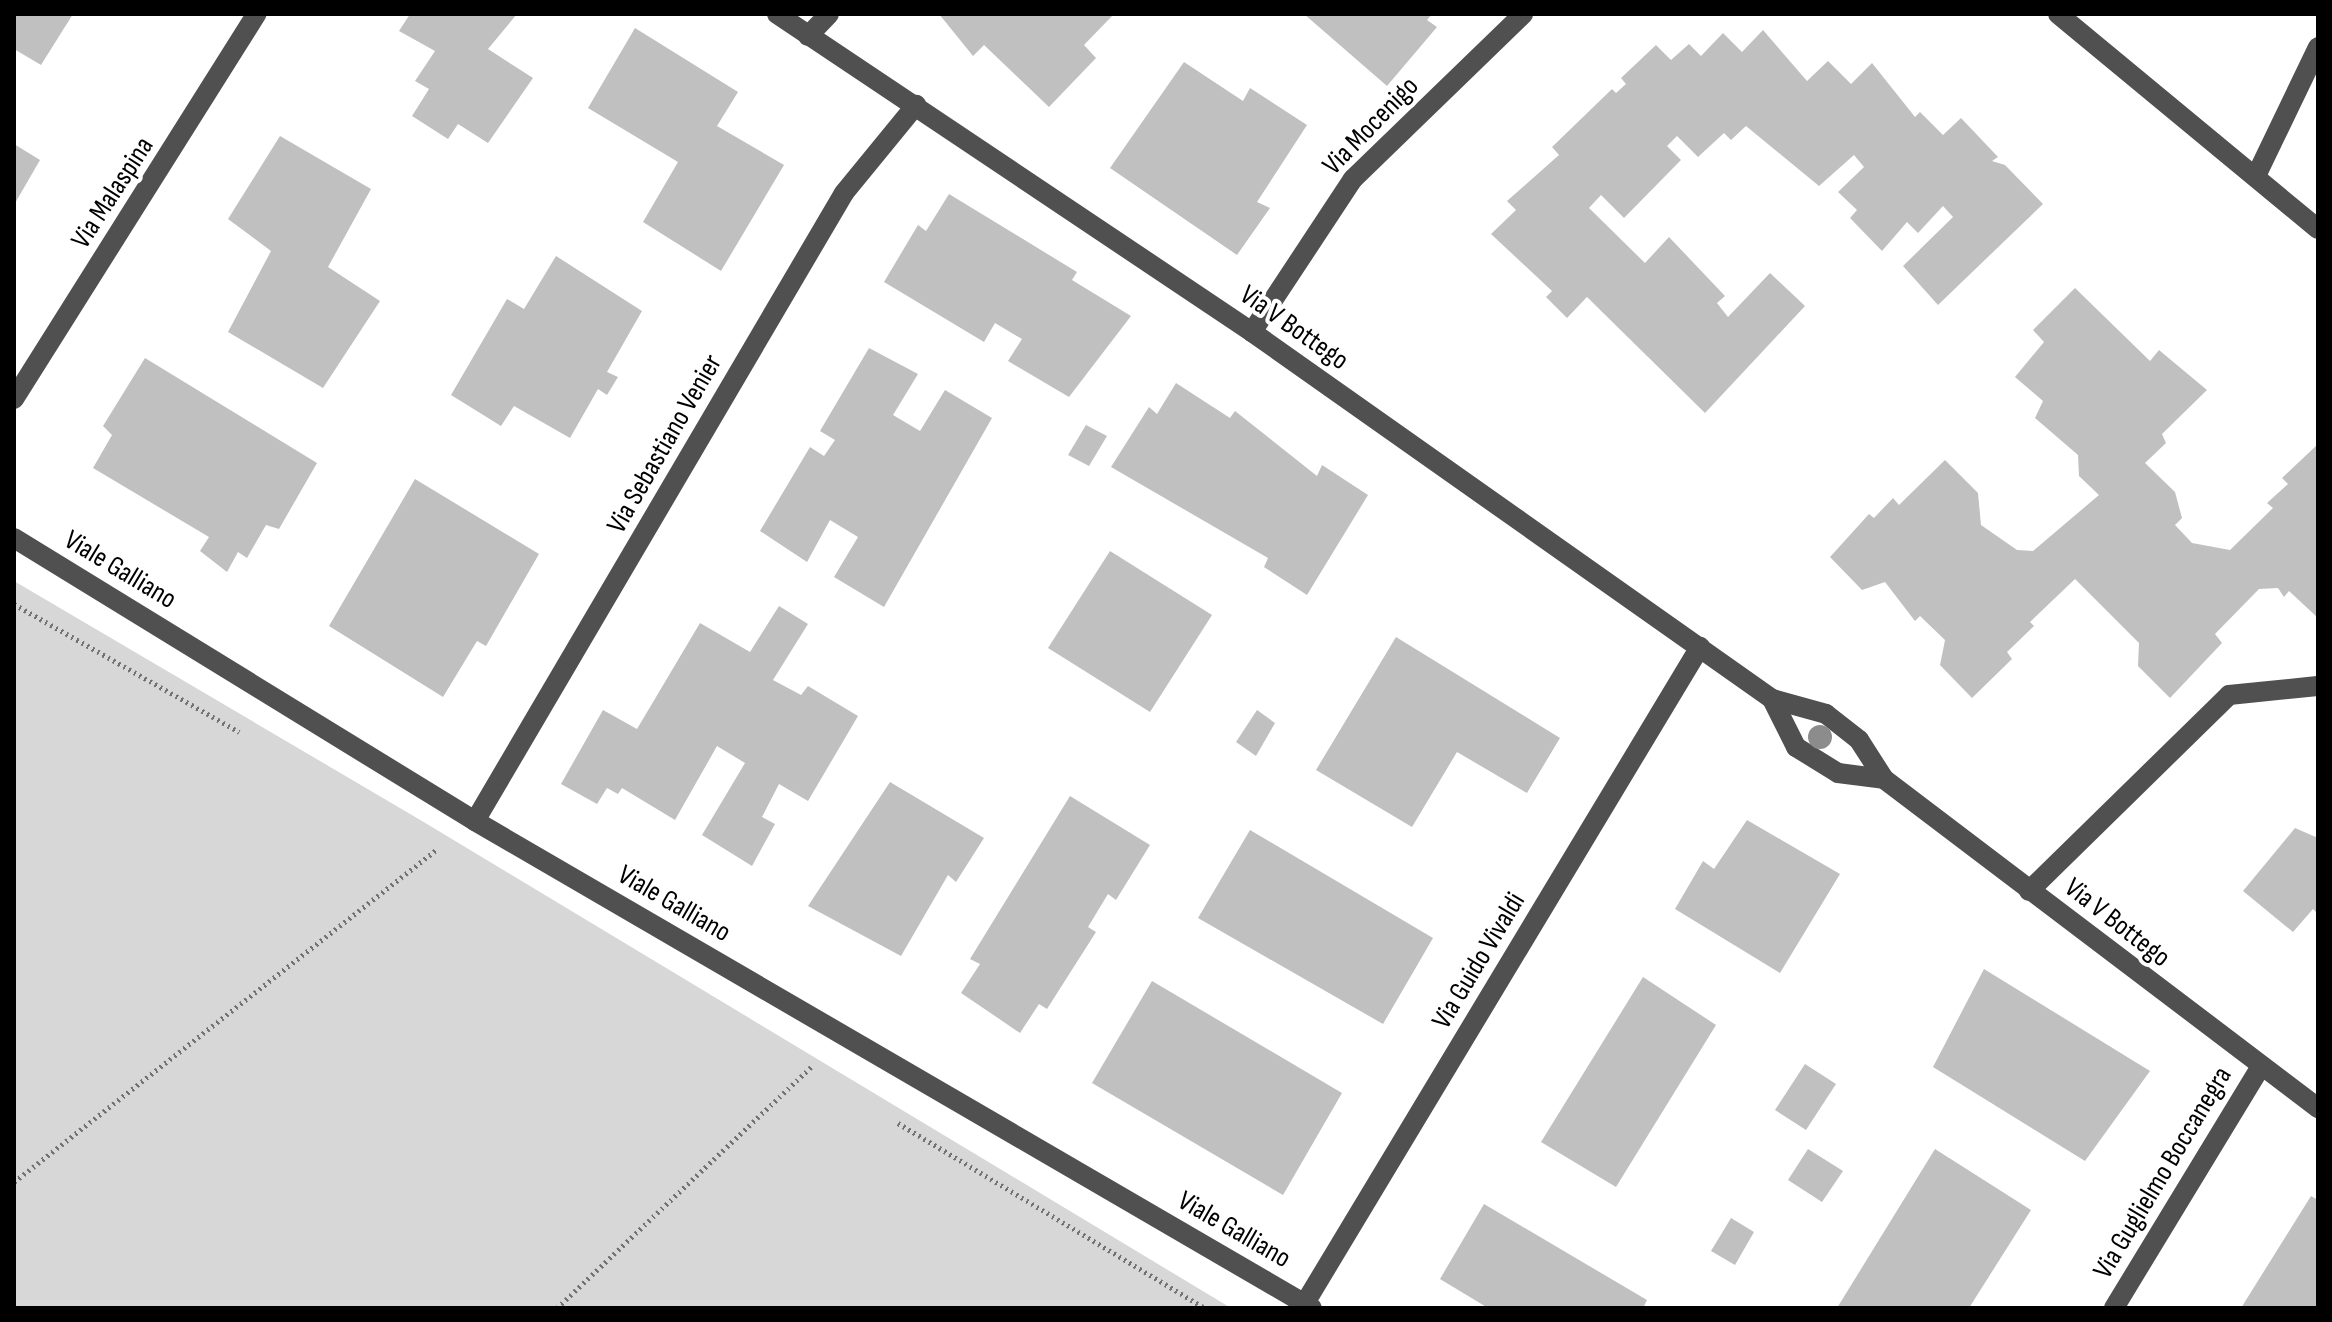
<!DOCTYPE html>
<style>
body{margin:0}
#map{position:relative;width:2332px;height:1322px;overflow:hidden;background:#fff;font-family:"Sofia Sans Condensed",sans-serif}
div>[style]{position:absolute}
.green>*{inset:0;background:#d7d7d7}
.building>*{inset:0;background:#c0c0c0}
.path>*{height:5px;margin-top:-2.5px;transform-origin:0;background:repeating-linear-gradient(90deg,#727272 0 2px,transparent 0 6px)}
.minor>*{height:20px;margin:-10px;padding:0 10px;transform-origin:10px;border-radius:10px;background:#505050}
.trees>*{width:24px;height:24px;margin:-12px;border-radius:50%;background:#8c8c8c}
span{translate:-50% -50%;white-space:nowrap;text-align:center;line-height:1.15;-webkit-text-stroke:8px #fff;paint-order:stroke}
.street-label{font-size:28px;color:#000}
.frame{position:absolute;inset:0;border:16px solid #000;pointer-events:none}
</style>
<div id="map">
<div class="green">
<div style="clip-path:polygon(14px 581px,422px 821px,1231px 1308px,14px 1308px)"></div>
</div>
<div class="building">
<div style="clip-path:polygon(14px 14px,73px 14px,41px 65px,14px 49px)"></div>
<div style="clip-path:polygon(410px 14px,517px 14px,488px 49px,533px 78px,488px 143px,458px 124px,448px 139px,412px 116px,429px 89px,415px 81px,435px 51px,399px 31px)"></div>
<div style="clip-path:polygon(939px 14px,1114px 14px,1084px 45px,1096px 58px,1049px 107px,984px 45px,973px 56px)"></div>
<div style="clip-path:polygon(1304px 14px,1432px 14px,1427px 20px,1437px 27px,1387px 86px)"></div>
<div style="clip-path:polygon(635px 28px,738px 92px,717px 126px,784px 165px,721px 271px,643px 222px,678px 162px,588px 108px)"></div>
<div style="clip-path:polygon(1763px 30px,1807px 81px,1828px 61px,1851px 84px,1872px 63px,1915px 117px,1920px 112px,1943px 135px,1961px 118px,1998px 157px,1992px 161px,2005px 165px,2043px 204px,1938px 305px,1903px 266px,1953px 217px,1943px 206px,1918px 233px,1907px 222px,1882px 251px,1850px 218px,1857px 210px,1838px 192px,1864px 167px,1854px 155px,1819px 186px,1746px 126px,1731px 140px,1724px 133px,1698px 157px,1677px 136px,1667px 146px,1681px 160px,1624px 218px,1601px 195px,1589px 208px,1645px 263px,1669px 237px,1725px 296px,1717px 303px,1728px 317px,1770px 273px,1805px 306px,1705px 413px,1587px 297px,1567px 318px,1546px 297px,1552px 291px,1491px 234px,1516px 210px,1507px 201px,1559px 155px,1552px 147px,1612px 89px,1616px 93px,1626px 84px,1621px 78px,1656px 45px,1671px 60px,1689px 44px,1701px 56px,1723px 33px,1742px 52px)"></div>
<div style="clip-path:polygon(1184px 62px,1243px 101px,1250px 88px,1307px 125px,1257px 202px,1270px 208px,1237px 255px,1110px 168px)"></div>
<div style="clip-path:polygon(280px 136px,371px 189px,328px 267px,380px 301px,323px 388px,228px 332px,271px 251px,228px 219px)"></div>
<div style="clip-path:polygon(14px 144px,40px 160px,14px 205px)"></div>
<div style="clip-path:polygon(949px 194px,1077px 272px,1072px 280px,1131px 316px,1069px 397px,1008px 361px,1022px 339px,995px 323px,984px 342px,884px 282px,918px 225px,926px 231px)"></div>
<div style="clip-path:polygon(556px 256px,642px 311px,607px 372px,618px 377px,607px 395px,598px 389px,570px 438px,514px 406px,501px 426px,451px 395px,507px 299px,524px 309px)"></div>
<div style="clip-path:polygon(2075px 288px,2150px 361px,2159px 350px,2207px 390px,2162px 434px,2166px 443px,2145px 463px,2175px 492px,2182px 518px,2175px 525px,2192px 543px,2230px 550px,2273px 508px,2267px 503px,2288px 484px,2282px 478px,2318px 444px,2318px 618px,2289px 591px,2284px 597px,2278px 588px,2259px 589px,2215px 634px,2222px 643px,2170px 698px,2138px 666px,2139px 643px,2075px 579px,2030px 622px,2034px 626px,2007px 652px,2012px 659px,1972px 698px,1940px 665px,1945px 640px,1920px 616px,1915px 621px,1885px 582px,1862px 590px,1830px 557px,1869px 514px,1874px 518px,1893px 498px,1899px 505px,1945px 460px,1978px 493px,1981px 525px,2017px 550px,2033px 551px,2099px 495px,2079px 476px,2078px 455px,2035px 418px,2043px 401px,2015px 377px,2044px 342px,2033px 330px)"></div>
<div style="clip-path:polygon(869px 348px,918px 374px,893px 415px,920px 431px,945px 390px,992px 418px,884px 607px,834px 577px,858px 537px,830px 520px,807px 562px,760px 531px,810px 447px,824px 456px,835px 440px,820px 431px)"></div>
<div style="clip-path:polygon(145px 358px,317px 463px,279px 529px,266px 525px,247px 558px,238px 552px,227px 572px,200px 551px,209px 537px,93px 468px,112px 435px,103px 426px)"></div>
<div style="clip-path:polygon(1176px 383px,1230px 418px,1235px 411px,1317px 476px,1322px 465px,1368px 495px,1307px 595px,1264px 567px,1268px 558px,1111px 467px,1149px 407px,1157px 414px)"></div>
<div style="clip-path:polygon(1086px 425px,1107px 436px,1089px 466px,1068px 455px)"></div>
<div style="clip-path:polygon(415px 479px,539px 554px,486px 646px,477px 641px,443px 697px,329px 626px)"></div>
<div style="clip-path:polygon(1110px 551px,1212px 615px,1150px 712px,1048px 648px)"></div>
<div style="clip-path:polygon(779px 606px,808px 624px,773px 680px,801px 695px,808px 686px,858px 716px,808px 801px,779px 784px,762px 817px,775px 824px,752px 866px,702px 835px,745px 763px,717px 746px,675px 820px,622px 788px,618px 794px,607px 788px,597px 804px,561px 784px,603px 710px,637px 729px,700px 623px,750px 652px)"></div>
<div style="clip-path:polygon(1396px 637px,1560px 738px,1527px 793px,1457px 752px,1412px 827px,1316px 770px)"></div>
<div style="clip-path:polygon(1257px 710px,1275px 723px,1256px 756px,1236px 742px)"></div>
<div style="clip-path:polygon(890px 782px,984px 838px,956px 882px,948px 875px,901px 956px,808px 906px)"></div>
<div style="clip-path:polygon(1070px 796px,1150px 845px,1116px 900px,1108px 894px,1088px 927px,1096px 932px,1047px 1009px,1039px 1004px,1020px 1033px,961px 993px,980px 964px,970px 959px)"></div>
<div style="clip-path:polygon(1747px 820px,1840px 874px,1780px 973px,1675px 909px,1703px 861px,1714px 869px)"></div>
<div style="clip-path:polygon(2295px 828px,2318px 838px,2318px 914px,2313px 909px,2293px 932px,2243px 891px)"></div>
<div style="clip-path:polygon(1250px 830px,1433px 938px,1383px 1024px,1198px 918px)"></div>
<div style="clip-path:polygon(1984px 969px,2150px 1071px,2085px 1161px,1933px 1067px)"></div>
<div style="clip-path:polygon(1643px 977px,1716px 1025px,1616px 1187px,1541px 1142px)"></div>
<div style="clip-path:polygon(1152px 981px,1342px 1093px,1283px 1195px,1092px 1083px)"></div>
<div style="clip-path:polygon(1805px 1064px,1836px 1084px,1806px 1130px,1775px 1110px)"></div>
<div style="clip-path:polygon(1808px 1149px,1843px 1171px,1822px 1202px,1788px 1180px)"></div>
<div style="clip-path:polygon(1935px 1149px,2031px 1210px,1969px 1308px,1837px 1308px)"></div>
<div style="clip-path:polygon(2311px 1196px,2318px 1200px,2318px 1308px,2241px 1308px)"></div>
<div style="clip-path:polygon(1484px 1204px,1647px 1300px,1643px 1308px,1488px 1308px,1440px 1279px)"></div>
<div style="clip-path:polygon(1731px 1218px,1754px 1232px,1735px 1265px,1711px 1251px)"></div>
</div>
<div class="path">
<div style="left:14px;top:604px;width:259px;rotate:29.6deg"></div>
<div style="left:898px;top:1123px;width:358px;rotate:31.1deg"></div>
<div style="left:14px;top:1182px;width:537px;rotate:-38.19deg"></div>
<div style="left:557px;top:1308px;width:352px;rotate:-43.5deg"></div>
</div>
<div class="minor">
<div style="left:777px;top:14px;width:572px;rotate:33.8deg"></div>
<div style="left:1252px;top:332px;width:636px;rotate:35.21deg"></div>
<div style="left:1772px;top:699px;width:56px;rotate:15.5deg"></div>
<div style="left:1826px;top:714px;width:42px;rotate:38.2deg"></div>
<div style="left:1859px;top:740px;width:46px;rotate:57.3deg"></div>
<div style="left:1884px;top:779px;width:545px;rotate:37.16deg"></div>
<div style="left:2058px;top:14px;width:337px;rotate:39.6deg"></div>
<div style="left:808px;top:36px;width:30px;rotate:-46deg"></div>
<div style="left:2256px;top:176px;width:143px;rotate:-64.3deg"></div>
<div style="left:1252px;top:332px;width:183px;rotate:-56.6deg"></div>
<div style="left:1353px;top:179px;width:237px;rotate:-44.1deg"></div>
<div style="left:14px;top:399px;width:455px;rotate:-57.8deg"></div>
<div style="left:14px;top:538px;width:541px;rotate:31.55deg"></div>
<div style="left:475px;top:821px;width:968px;rotate:30.19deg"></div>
<div style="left:1772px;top:699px;width:54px;rotate:63.4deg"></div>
<div style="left:1796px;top:747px;width:49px;rotate:31.8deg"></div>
<div style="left:1838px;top:773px;width:46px;rotate:7.4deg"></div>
<div style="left:475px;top:821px;width:728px;rotate:-59.56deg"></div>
<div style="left:844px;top:193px;width:114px;rotate:-50.7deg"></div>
<div style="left:2029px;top:891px;width:280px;rotate:-44.4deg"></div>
<div style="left:2229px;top:695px;width:89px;rotate:-5.8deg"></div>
<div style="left:1305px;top:1303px;width:766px;rotate:-58.95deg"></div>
<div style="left:2114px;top:1308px;width:281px;rotate:-58.7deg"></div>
</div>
<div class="trees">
<div style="left:1820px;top:737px"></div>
</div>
<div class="street-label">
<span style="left:1371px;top:126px;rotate:-46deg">Via Mocenigo</span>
<span style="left:113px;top:193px;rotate:-57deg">Via Malaspina</span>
<span style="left:1294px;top:328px;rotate:35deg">Via V Bottego</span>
<span style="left:665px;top:444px;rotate:-60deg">Via Sebastiano Venier</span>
<span style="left:120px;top:570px;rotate:31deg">Viale Galliano</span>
<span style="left:674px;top:904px;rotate:30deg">Viale Galliano</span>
<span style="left:2117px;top:923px;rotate:38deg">Via V Bottego</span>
<span style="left:1479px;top:961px;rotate:-59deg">Via Guido Vivaldi</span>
<span style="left:2163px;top:1173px;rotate:-59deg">Via Guglielmo Boccanegra</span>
<span style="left:1234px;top:1230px;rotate:30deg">Viale Galliano</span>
</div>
<div class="frame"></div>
</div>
